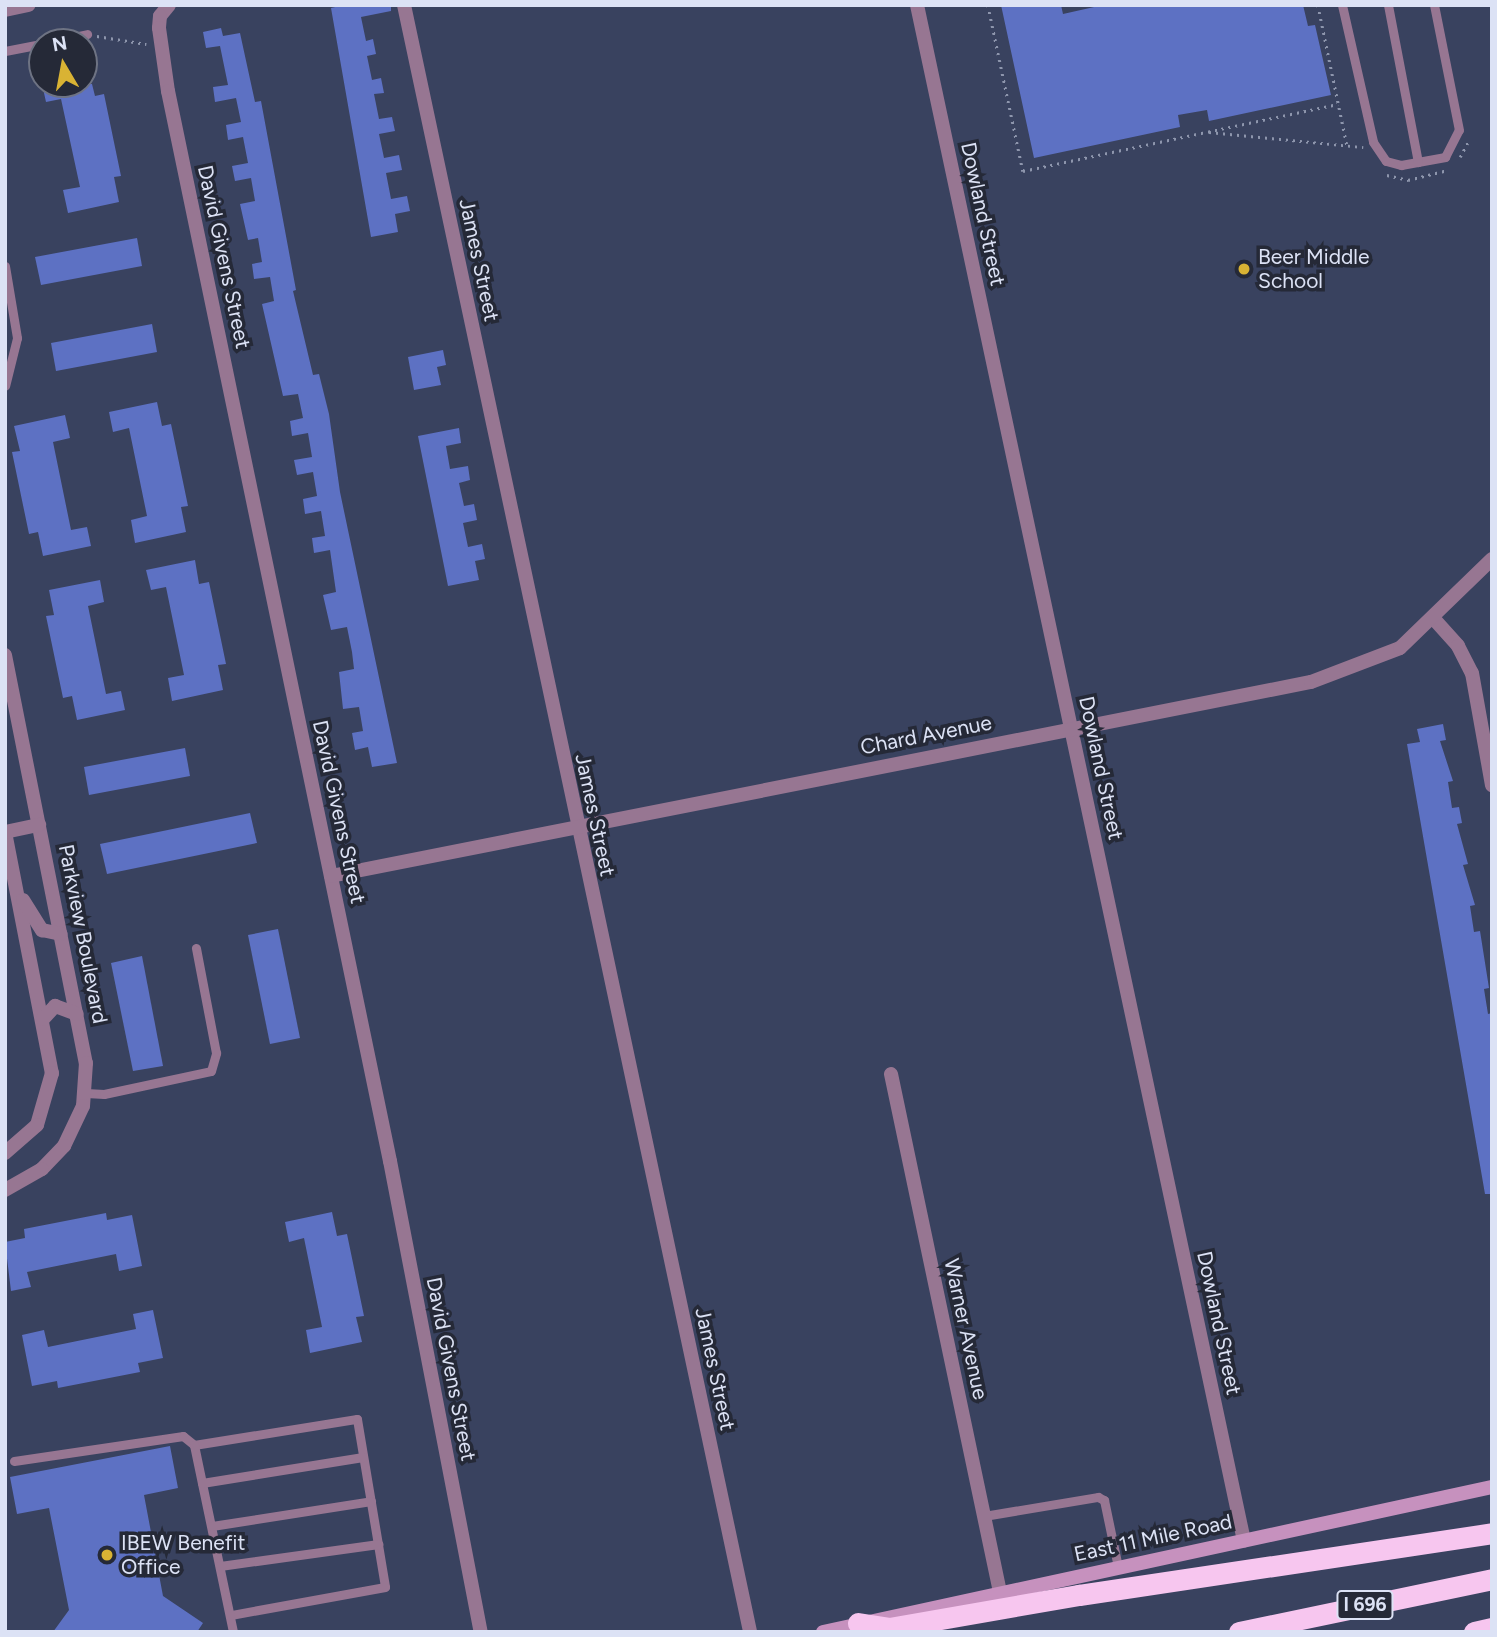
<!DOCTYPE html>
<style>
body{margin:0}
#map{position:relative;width:1497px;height:1637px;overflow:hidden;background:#39425f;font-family:Figtree,sans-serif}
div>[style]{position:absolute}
.building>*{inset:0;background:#5d71c3}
.path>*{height:2.5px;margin-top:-1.25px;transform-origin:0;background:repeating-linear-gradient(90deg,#8e96ad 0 2px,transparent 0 7px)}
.service>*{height:9px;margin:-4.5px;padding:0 4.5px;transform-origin:4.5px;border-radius:4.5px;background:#977692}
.minor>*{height:14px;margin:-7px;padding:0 7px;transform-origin:7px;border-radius:7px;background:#977692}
.secondary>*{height:14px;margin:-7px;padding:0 7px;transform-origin:7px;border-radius:7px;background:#c691be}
.motorway>*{height:21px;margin:-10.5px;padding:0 10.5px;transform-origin:10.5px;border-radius:10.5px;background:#f7c6ef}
.dots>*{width:19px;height:19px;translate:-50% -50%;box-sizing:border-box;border:4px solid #252937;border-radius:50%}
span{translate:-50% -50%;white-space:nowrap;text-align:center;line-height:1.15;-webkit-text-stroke:7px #252937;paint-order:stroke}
.shield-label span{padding:2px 5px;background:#252937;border:2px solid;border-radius:5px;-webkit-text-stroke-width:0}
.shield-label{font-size:19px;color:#dce2f5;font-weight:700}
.street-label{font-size:21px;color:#dce2f5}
.poi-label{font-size:21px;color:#dce2f5}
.left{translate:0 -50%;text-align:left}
.frame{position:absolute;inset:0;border:7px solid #dce2f5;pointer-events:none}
.north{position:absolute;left:28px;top:28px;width:70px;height:70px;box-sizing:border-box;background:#252937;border:2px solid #6e7383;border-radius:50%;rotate:350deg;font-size:19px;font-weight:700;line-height:28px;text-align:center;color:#dce2f5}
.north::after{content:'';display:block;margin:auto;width:24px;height:32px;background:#d9b334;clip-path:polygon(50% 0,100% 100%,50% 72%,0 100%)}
</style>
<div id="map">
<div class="building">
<div style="clip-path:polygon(344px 5px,391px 5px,391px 11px,361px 17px,366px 41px,373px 39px,376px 54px,367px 56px,372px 80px,381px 78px,384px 93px,374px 94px,379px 119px,392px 117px,395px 131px,379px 134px,384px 158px,399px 155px,402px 170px,386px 173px,391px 199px,407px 196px,410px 211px,395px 214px,398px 232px,371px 237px,331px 8px)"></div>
<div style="clip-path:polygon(1001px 5px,1061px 5px,1063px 14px,1103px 5px,1303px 5px,1308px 26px,1315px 25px,1331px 95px,1209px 121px,1207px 110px,1178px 115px,1180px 127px,1034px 158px)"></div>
<div style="clip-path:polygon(221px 28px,223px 36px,240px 33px,255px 102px,261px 101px,296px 290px,293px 291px,313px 375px,319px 374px,329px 414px,340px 492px,397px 763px,372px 767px,368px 747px,355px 750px,352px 733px,363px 731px,359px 707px,343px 709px,339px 672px,354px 669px,352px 652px,347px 627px,331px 630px,323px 595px,336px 592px,330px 550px,314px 553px,312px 538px,325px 536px,321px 511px,305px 514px,303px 499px,317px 496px,313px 472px,297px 475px,294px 460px,312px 457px,308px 433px,292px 436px,290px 421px,303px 418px,298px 394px,283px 396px,262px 304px,274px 301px,270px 277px,254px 279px,252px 264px,262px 262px,258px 238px,248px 240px,240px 204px,255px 201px,251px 178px,235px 181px,232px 166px,248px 163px,243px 137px,228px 140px,226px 125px,241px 122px,236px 98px,215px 102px,213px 87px,228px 85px,220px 46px,206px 48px,203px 32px)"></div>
<div style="clip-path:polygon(42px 84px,92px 84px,95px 96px,104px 94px,121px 176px,114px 177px,119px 202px,68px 213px,63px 190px,80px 187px,61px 99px,46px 102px)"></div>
<div style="clip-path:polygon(137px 238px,142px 266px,41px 285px,35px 257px)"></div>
<div style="clip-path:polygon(152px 324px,157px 352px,56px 371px,51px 343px)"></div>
<div style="clip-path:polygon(443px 350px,446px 365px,437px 367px,441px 385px,414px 390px,408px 357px)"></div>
<div style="clip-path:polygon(157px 402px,162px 426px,171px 424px,188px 506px,181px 507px,186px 532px,135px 543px,131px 520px,147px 516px,129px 428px,113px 432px,109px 412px)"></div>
<div style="clip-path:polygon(65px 415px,70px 438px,53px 442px,71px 530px,87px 527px,91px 546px,43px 556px,38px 532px,29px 534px,12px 452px,20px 451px,14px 426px)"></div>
<div style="clip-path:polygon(459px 428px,461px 443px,446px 446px,450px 469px,468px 466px,470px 480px,459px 483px,464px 506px,474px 504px,477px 520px,463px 523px,468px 547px,482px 544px,485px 559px,475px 561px,479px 580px,448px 586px,418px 436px)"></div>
<div style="clip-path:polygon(195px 560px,199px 584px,209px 582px,226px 664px,218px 665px,223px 690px,172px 701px,168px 678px,184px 675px,166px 587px,151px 590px,146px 570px)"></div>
<div style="clip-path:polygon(100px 580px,104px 602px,88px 606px,106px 694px,121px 691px,125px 710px,77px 720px,72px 696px,63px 698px,46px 616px,54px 615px,49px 590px)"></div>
<div style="clip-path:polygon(1443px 724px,1446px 740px,1440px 741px,1453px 781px,1448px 782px,1452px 808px,1459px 807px,1462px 823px,1457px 824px,1468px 864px,1463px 865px,1475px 905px,1470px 906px,1474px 932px,1480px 931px,1489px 988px,1484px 989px,1488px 1014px,1492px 1013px,1492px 1194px,1485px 1194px,1407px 744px,1420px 742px,1417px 729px)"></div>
<div style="clip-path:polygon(185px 748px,190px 776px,89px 795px,84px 767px)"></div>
<div style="clip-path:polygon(250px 813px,257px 843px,107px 874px,100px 844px)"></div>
<div style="clip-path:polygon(278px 929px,300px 1038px,270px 1044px,248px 935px)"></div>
<div style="clip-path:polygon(142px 956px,163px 1066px,133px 1071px,111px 963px)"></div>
<div style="clip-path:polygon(332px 1212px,337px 1236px,347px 1234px,364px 1316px,356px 1317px,362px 1342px,310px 1353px,306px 1330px,322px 1327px,304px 1238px,289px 1242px,285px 1222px)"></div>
<div style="clip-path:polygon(106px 1213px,107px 1220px,132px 1215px,142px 1266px,119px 1271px,116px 1254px,27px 1272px,31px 1287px,11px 1291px,5px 1242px,25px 1238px,24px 1229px)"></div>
<div style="clip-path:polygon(153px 1310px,163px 1358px,138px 1363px,140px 1372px,58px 1388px,57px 1381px,32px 1386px,22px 1335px,44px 1330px,48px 1347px,136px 1329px,133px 1314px)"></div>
<div style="clip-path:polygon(170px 1446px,178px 1488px,144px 1495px,163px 1596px,203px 1623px,197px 1632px,53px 1632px,69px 1610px,49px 1508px,17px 1514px,10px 1477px)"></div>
</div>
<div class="path">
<div style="left:988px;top:5px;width:170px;rotate:78.1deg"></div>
<div style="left:1023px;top:171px;width:322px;rotate:-12deg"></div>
<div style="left:1318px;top:5px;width:143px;rotate:78.3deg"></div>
<div style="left:97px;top:36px;width:50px;rotate:9.3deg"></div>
<div style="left:1209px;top:132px;width:155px;rotate:5.6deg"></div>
<div style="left:1460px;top:157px;width:17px;rotate:-62deg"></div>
<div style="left:1387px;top:175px;width:22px;rotate:13deg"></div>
<div style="left:1408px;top:180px;width:38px;rotate:-14deg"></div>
</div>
<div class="service">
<div style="left:1342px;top:5px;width:140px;rotate:77.2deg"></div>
<div style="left:1373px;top:142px;width:23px;rotate:56deg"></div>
<div style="left:1386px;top:161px;width:16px;rotate:15deg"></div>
<div style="left:1401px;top:165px;width:45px;rotate:-10.3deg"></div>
<div style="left:1445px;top:157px;width:30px;rotate:-63deg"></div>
<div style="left:1459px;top:130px;width:127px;rotate:-101.3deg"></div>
<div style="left:1388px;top:5px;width:160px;rotate:79.2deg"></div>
<div style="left:50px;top:42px;width:38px;rotate:-12deg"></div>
<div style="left:5px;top:51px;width:38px;rotate:-11deg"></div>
<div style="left:5px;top:266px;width:73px;rotate:80.5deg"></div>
<div style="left:17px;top:338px;width:49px;rotate:104deg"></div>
<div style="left:86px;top:1093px;width:18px;rotate:3deg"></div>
<div style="left:104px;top:1094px;width:109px;rotate:-12.1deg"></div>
<div style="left:211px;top:1071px;width:19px;rotate:-74deg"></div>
<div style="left:216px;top:1053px;width:107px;rotate:-100.8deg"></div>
<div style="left:194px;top:1445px;width:165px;rotate:-9.1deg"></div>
<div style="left:357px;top:1419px;width:170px;rotate:80.5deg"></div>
<div style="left:385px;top:1587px;width:157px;rotate:169.7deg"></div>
<div style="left:14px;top:1461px;width:171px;rotate:-8.4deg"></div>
<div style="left:183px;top:1436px;width:14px;rotate:39deg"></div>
<div style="left:194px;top:1445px;width:191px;rotate:78.2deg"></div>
<div style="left:202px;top:1483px;width:163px;rotate:-9.2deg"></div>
<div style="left:984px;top:1516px;width:116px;rotate:-9.5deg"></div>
<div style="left:1098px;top:1497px;width:7px;rotate:27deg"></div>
<div style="left:1104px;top:1500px;width:68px;rotate:78.2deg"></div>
<div style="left:212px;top:1526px;width:161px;rotate:-8.9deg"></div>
<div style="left:220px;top:1566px;width:160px;rotate:-7.9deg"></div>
</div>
<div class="minor">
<div style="left:169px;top:5px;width:14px;rotate:129deg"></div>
<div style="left:160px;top:16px;width:12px;rotate:95deg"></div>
<div style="left:159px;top:28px;width:64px;rotate:81.9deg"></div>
<div style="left:168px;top:91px;width:1093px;rotate:78.28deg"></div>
<div style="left:390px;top:1161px;width:480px;rotate:79.1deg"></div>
<div style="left:404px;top:5px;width:1663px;rotate:77.99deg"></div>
<div style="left:917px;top:5px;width:1570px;rotate:77.98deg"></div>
<div style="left:5px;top:10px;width:24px;rotate:-12deg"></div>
<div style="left:1434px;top:619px;width:36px;rotate:48deg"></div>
<div style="left:1458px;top:646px;width:30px;rotate:63deg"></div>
<div style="left:1472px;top:673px;width:114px;rotate:79.9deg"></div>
<div style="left:5px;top:655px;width:416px;rotate:78.8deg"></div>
<div style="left:86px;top:1063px;width:43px;rotate:94deg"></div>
<div style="left:83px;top:1106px;width:44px;rotate:115.4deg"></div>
<div style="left:64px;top:1146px;width:32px;rotate:134deg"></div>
<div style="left:42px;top:1169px;width:43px;rotate:150.4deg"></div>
<div style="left:5px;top:832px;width:246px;rotate:79deg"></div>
<div style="left:52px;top:1073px;width:54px;rotate:106.1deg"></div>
<div style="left:37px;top:1125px;width:43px;rotate:138.8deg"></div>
<div style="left:5px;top:832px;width:35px;rotate:-12deg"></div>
<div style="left:331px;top:876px;width:999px;rotate:-11.2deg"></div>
<div style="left:1311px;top:682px;width:95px;rotate:-20.9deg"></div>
<div style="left:1400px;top:648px;width:128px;rotate:-44.1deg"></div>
<div style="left:23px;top:900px;width:36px;rotate:58deg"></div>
<div style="left:42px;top:930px;width:19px;rotate:12deg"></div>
<div style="left:43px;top:1019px;width:18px;rotate:-47deg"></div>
<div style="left:55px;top:1006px;width:23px;rotate:20deg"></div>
<div style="left:891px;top:1074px;width:529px;rotate:78.12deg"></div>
</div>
<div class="secondary">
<div style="left:823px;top:1632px;width:685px;rotate:-12.23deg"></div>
</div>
<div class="motorway">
<div style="left:858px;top:1623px;width:31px;rotate:9deg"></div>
<div style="left:889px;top:1628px;width:193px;rotate:-9.9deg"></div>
<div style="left:1079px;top:1595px;width:418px;rotate:-8.5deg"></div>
<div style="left:1239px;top:1632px;width:258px;rotate:-11.8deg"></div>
<div style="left:1474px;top:1632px;width:18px;rotate:-13deg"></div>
</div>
<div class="dots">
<div style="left:1244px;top:269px;background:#d9b334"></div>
<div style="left:107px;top:1555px;background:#d9b334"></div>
</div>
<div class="shield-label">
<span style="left:1365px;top:1605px">I 696</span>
</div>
<div class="street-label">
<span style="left:983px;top:214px;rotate:78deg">Dowland Street</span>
<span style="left:224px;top:257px;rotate:78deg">David Givens Street</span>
<span style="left:479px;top:260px;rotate:78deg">James Street</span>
<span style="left:926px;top:735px;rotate:-11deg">Chard Avenue</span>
<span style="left:1101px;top:768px;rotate:78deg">Dowland Street</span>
<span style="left:339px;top:812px;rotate:78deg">David Givens Street</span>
<span style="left:595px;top:815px;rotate:78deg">James Street</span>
<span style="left:83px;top:934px;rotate:79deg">Parkview Boulevard</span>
<span style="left:1219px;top:1323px;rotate:78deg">Dowland Street</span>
<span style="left:966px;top:1329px;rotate:78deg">Warner Avenue</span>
<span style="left:451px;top:1369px;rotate:79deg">David Givens Street</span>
<span style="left:715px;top:1369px;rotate:78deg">James Street</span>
<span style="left:1153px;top:1538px;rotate:-12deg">East 11 Mile Road</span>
</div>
<div class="poi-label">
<span class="left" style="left:1258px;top:269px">Beer Middle<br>School</span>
<span class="left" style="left:121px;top:1555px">IBEW Benefit<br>Office</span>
</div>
<div class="frame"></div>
<div class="north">N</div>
</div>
